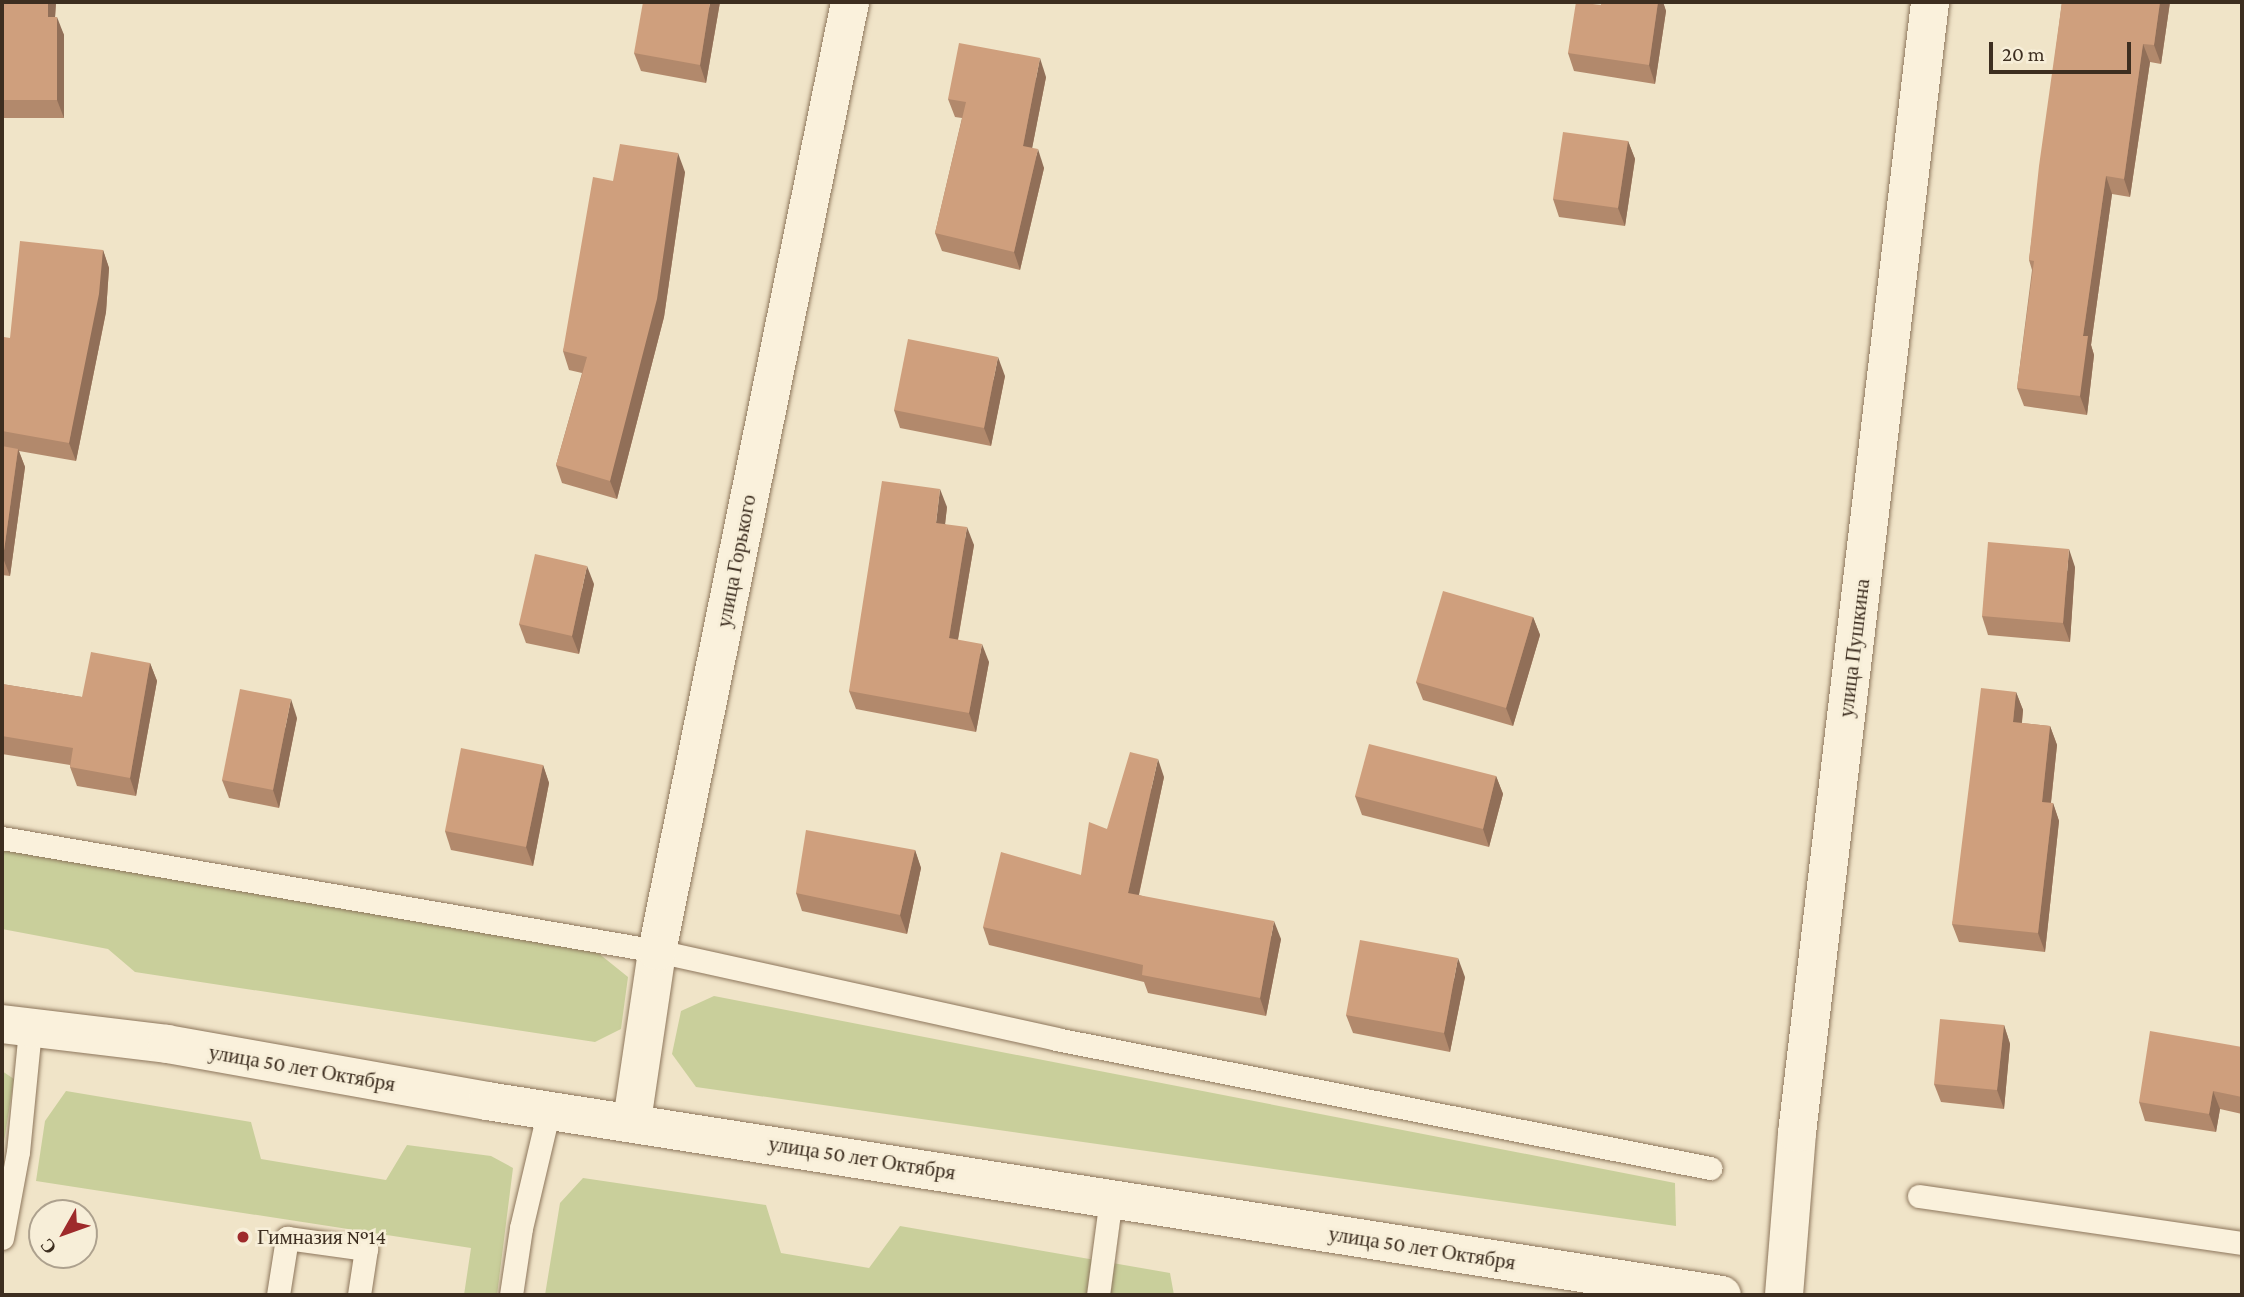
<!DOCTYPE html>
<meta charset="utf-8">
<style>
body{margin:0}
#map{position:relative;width:2244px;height:1297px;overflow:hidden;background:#f0e4c8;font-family:"Crimson Pro",serif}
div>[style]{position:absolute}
.green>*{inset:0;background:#c9cf9b}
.roads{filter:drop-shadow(0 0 2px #8d765c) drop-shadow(0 0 2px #8d765c)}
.service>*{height:23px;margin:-11.5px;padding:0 11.5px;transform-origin:11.5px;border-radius:11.5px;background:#faf1dc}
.minor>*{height:38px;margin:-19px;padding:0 19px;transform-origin:19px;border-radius:19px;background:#faf1dc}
.tertiary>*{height:38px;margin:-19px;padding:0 19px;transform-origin:19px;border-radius:19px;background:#faf1dc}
.secondary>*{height:38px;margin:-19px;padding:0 19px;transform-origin:19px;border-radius:19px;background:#faf1dc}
.wall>*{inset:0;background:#b2896c}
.shaded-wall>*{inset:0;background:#916f58}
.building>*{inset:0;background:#cf9f7d}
.dots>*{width:19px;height:19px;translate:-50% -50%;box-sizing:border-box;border:4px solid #f7eed8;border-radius:50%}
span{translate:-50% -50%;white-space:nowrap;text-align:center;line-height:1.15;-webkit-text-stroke:5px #f7eed8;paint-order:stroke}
.street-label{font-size:21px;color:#3d2e20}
.poi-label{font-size:21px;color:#3d2e20}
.left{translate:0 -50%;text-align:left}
.frame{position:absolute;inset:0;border:4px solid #3d2e20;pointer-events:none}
.north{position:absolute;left:28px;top:1199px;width:70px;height:70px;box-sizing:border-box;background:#f7eed8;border:2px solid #ada18e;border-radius:50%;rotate:230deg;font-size:19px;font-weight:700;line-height:28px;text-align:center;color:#3d2e20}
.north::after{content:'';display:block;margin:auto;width:24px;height:32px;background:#9e2a2b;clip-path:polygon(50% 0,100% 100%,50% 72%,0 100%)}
.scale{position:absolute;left:1989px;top:42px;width:142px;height:32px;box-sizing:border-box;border:4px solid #3d2e20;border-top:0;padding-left:9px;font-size:21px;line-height:24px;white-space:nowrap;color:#3d2e20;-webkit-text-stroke:5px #f7eed8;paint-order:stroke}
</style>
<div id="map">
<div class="green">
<div style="clip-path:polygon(2px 850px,587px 944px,628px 977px,621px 1029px,595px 1042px,135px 972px,108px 949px,2px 929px)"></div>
<div style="clip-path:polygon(714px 996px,1675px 1183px,1676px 1226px,696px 1087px,672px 1054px,681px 1011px)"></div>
<div style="clip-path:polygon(2px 1071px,14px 1079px,2px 1154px)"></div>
<div style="clip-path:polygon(66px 1091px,251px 1122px,261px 1159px,386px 1180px,407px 1145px,491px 1156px,513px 1168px,497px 1295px,464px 1295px,471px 1248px,36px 1181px,45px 1121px)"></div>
<div style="clip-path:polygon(583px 1178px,766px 1205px,781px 1253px,869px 1268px,900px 1226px,1170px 1273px,1174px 1295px,545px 1295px,560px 1203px)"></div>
</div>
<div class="roads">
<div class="service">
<div style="left:2px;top:838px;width:665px;rotate:9.79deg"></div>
<div style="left:657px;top:951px;width:409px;rotate:12.4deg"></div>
<div style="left:1056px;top:1039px;width:667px;rotate:11.16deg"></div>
<div style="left:1919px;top:1196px;width:326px;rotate:8.3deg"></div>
<div style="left:2px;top:1238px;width:87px;rotate:-79.5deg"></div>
<div style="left:18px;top:1152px;width:124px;rotate:-84.4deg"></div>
<div style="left:278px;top:1295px;width:58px;rotate:-81deg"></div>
<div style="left:287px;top:1238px;width:80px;rotate:7.9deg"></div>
<div style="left:366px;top:1249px;width:47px;rotate:98.7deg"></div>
<div style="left:511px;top:1295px;width:68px;rotate:-81.5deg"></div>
<div style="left:521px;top:1228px;width:121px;rotate:-76.7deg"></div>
<div style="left:1098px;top:1295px;width:98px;rotate:-82.4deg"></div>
</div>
<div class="minor">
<div style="left:632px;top:1121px;width:172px;rotate:-81.6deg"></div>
<div style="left:657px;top:951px;width:968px;rotate:-78.5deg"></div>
</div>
<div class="tertiary">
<div style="left:1784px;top:1295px;width:163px;rotate:-85.4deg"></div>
<div style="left:1797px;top:1133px;width:1139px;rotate:-83.29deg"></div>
</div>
<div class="secondary">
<div style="left:2px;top:1024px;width:166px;rotate:6.9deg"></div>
<div style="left:167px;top:1044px;width:325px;rotate:10.1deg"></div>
<div style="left:487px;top:1101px;width:1250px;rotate:8.93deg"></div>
</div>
</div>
<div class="wall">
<div style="clip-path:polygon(2px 2px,56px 2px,55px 17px,64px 35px,64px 118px,2px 118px)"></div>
<div style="clip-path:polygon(720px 2px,706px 83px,641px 71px,634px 53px)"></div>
<div style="clip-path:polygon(1601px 2px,1663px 2px,1666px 11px,1655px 84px,1574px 71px,1568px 53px,1601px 5px)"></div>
<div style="clip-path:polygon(2062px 2px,2170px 2px,2161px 64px,2150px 62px,2130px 197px,2112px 194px,2091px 345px,2094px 355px,2087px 415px,2024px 406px,2017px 388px,2032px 270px,2029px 260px)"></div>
<div style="clip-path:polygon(1046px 77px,1032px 148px,1044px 168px,1020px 270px,942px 251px,935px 233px,962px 118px,955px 117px,948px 99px)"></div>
<div style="clip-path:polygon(1628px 141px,1635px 159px,1625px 226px,1559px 217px,1553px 199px)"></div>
<div style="clip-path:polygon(685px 172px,664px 317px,617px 499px,562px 483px,556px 465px,582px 373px,569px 370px,563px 351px,613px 181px)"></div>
<div style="clip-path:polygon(103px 250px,109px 268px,106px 312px,76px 461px,19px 451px,25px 467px,10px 576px,2px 575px,2px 351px,10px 338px)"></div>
<div style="clip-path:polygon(1005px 376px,991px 446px,900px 428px,894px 410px)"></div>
<div style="clip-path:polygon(947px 507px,945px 524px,974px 545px,958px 640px,989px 662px,976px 732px,856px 709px,849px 691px)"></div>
<div style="clip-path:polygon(2075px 567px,2070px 642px,1988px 635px,1982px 616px)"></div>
<div style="clip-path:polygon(594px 584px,579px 654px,526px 643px,519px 624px)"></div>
<div style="clip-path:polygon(1533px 617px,1540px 635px,1513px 726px,1423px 700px,1416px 682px)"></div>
<div style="clip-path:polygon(150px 663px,157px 681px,136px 796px,77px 786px,70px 767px,70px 765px,2px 754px,2px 684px,82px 697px)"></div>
<div style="clip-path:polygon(2016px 692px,2023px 710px,2022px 723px,2050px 726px,2057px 745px,2051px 803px,2053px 803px,2059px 821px,2045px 952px,1959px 942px,1952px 924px)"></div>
<div style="clip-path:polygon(297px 718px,279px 808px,229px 798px,222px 780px)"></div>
<div style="clip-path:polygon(543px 765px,549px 783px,533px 866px,451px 850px,445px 831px)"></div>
<div style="clip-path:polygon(1496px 776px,1503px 794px,1489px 847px,1362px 815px,1355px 796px)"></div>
<div style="clip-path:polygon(1164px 777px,1139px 895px,1281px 939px,1266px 1016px,1148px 993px,1144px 982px,989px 945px,983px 927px,1081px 875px,1107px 829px)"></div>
<div style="clip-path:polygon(915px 850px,921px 868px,907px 934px,802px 911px,796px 893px)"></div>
<div style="clip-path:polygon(1465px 977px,1450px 1052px,1353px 1033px,1346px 1015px)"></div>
<div style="clip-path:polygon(2004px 1025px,2010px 1044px,2004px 1109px,1941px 1102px,1934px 1084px)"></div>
<div style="clip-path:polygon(2242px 1047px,2242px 1114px,2220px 1109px,2216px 1132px,2145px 1121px,2139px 1102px)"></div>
</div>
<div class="shaded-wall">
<div style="clip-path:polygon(48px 2px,56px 2px,54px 35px,48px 17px)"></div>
<div style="clip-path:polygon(710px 2px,720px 2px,706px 83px,700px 65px)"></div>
<div style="clip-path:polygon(1658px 2px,1663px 2px,1666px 11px,1655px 84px,1649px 65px)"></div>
<div style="clip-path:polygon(2160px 2px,2170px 2px,2161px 64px,2154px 45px)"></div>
<div style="clip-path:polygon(57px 17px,64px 35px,64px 118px,57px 100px)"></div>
<div style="clip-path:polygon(2143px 44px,2150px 62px,2130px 197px,2124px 179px)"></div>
<div style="clip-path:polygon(1040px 58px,1046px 77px,1029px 164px,1023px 146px)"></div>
<div style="clip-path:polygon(1628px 141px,1635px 159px,1625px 226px,1618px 208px)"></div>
<div style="clip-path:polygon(1038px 149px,1044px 168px,1020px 270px,1014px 252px)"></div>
<div style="clip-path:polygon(678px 153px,685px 172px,664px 317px,617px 499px,610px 481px)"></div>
<div style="clip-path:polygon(2106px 176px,2112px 194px,2091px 345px,2094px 355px,2087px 415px,2080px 396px,2083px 336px)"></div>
<div style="clip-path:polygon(103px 250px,109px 268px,106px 312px,76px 461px,69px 443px)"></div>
<div style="clip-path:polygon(998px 357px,1005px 376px,991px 446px,984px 428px)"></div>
<div style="clip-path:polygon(18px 449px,25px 467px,10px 576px,3px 558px)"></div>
<div style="clip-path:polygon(940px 489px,947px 507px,943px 542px,936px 523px)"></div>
<div style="clip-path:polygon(967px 527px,974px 545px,955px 656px,949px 638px)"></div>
<div style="clip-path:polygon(2069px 549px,2075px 567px,2070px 642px,2063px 623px)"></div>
<div style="clip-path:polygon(587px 566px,594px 584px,579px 654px,572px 636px)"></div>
<div style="clip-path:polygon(1533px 617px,1540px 635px,1513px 726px,1506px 708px)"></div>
<div style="clip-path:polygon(982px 644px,989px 662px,976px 732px,969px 713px)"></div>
<div style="clip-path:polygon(150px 663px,157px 681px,136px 796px,130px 778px)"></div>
<div style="clip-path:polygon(2016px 692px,2023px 710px,2020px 740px,2013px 722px)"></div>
<div style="clip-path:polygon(291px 699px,297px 718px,279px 808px,273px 790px)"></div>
<div style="clip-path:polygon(2050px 726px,2057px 745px,2049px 820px,2042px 802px)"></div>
<div style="clip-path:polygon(1158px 759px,1164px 777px,1135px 912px,1128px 893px)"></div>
<div style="clip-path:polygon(543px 765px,549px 783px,533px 866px,526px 847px)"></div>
<div style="clip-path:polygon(1496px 776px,1503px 794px,1489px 847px,1483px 829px)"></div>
<div style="clip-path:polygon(2053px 803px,2059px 821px,2045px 952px,2038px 933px)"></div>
<div style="clip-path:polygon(915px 850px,921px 868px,907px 934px,900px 915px)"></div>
<div style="clip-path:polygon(1274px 921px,1281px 939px,1266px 1016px,1260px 998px)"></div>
<div style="clip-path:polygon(1458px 958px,1465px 977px,1450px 1052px,1444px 1033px)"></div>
<div style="clip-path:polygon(2004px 1025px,2010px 1044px,2004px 1109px,1997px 1090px)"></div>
<div style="clip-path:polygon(2213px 1091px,2220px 1109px,2216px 1132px,2209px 1114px)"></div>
</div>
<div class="building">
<div style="clip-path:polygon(2px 2px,48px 2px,48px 17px,57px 17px,57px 100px,2px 100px)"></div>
<div style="clip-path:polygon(643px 2px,710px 2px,700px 65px,634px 53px)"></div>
<div style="clip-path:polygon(1576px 2px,1601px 5px,1601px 2px,1658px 2px,1649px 65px,1568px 53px)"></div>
<div style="clip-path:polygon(2062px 2px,2160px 2px,2154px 45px,2143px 44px,2124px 179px,2106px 176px,2083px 336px,2088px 336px,2080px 396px,2017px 388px,2034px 261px,2029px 260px,2039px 166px)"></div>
<div style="clip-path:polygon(959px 43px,1040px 58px,1023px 146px,1038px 149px,1014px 252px,935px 233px,966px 102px,948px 99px)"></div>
<div style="clip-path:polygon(1563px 132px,1628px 141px,1618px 208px,1553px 199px)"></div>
<div style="clip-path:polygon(620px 144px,678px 153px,657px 299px,610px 481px,556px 465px,587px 357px,563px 351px,593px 177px,613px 181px)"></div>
<div style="clip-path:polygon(20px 241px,103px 250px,99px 294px,69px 443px,2px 431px,2px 351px,4px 337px,10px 338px)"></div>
<div style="clip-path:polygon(908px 339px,998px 357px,984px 428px,894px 410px)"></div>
<div style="clip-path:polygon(2px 446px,18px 449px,3px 558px,2px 557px)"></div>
<div style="clip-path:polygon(882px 481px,940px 489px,936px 523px,967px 527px,949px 638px,982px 644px,969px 713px,849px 691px)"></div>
<div style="clip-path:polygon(1988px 542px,2069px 549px,2063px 623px,1982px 616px)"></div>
<div style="clip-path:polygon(535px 554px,587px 566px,572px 636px,519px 624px)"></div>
<div style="clip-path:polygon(1443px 591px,1533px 617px,1506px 708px,1416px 682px)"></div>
<div style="clip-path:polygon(91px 652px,150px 663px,130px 778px,70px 767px,73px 748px,2px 736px,2px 684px,82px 697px)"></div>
<div style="clip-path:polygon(1981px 688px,2016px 692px,2013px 722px,2050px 726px,2042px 802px,2053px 803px,2038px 933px,1952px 924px)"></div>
<div style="clip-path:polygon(240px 689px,291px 699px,273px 790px,222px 780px)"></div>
<div style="clip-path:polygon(1369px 744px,1496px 776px,1483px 829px,1355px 796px)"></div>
<div style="clip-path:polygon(461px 748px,543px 765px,526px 847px,445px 831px)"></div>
<div style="clip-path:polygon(1130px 752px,1158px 759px,1128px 893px,1274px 921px,1260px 998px,1142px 975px,1143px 965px,983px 927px,1001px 852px,1081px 875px,1089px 822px,1107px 829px)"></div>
<div style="clip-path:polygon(806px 830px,915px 850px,900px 915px,796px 893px)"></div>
<div style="clip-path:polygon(1360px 940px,1458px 958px,1444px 1033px,1346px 1015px)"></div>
<div style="clip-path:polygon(1940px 1019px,2004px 1025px,1997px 1090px,1934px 1084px)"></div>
<div style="clip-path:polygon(2150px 1031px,2242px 1047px,2242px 1097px,2213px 1091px,2209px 1114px,2139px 1102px)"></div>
</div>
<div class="dots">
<div style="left:243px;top:1237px;background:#9e2a2b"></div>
</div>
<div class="street-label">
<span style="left:736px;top:561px;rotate:-79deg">улица Горького</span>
<span style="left:1854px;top:648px;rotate:-83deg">улица Пушкина</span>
<span style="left:302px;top:1068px;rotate:10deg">улица 50 лет Октября</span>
<span style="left:862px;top:1158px;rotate:9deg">улица 50 лет Октября</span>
<span style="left:1422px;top:1248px;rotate:9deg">улица 50 лет Октября</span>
</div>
<div class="poi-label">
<span class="left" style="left:257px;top:1237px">Гимназия №14</span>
</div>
<div class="frame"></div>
<div class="north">С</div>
<div class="scale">20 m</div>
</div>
